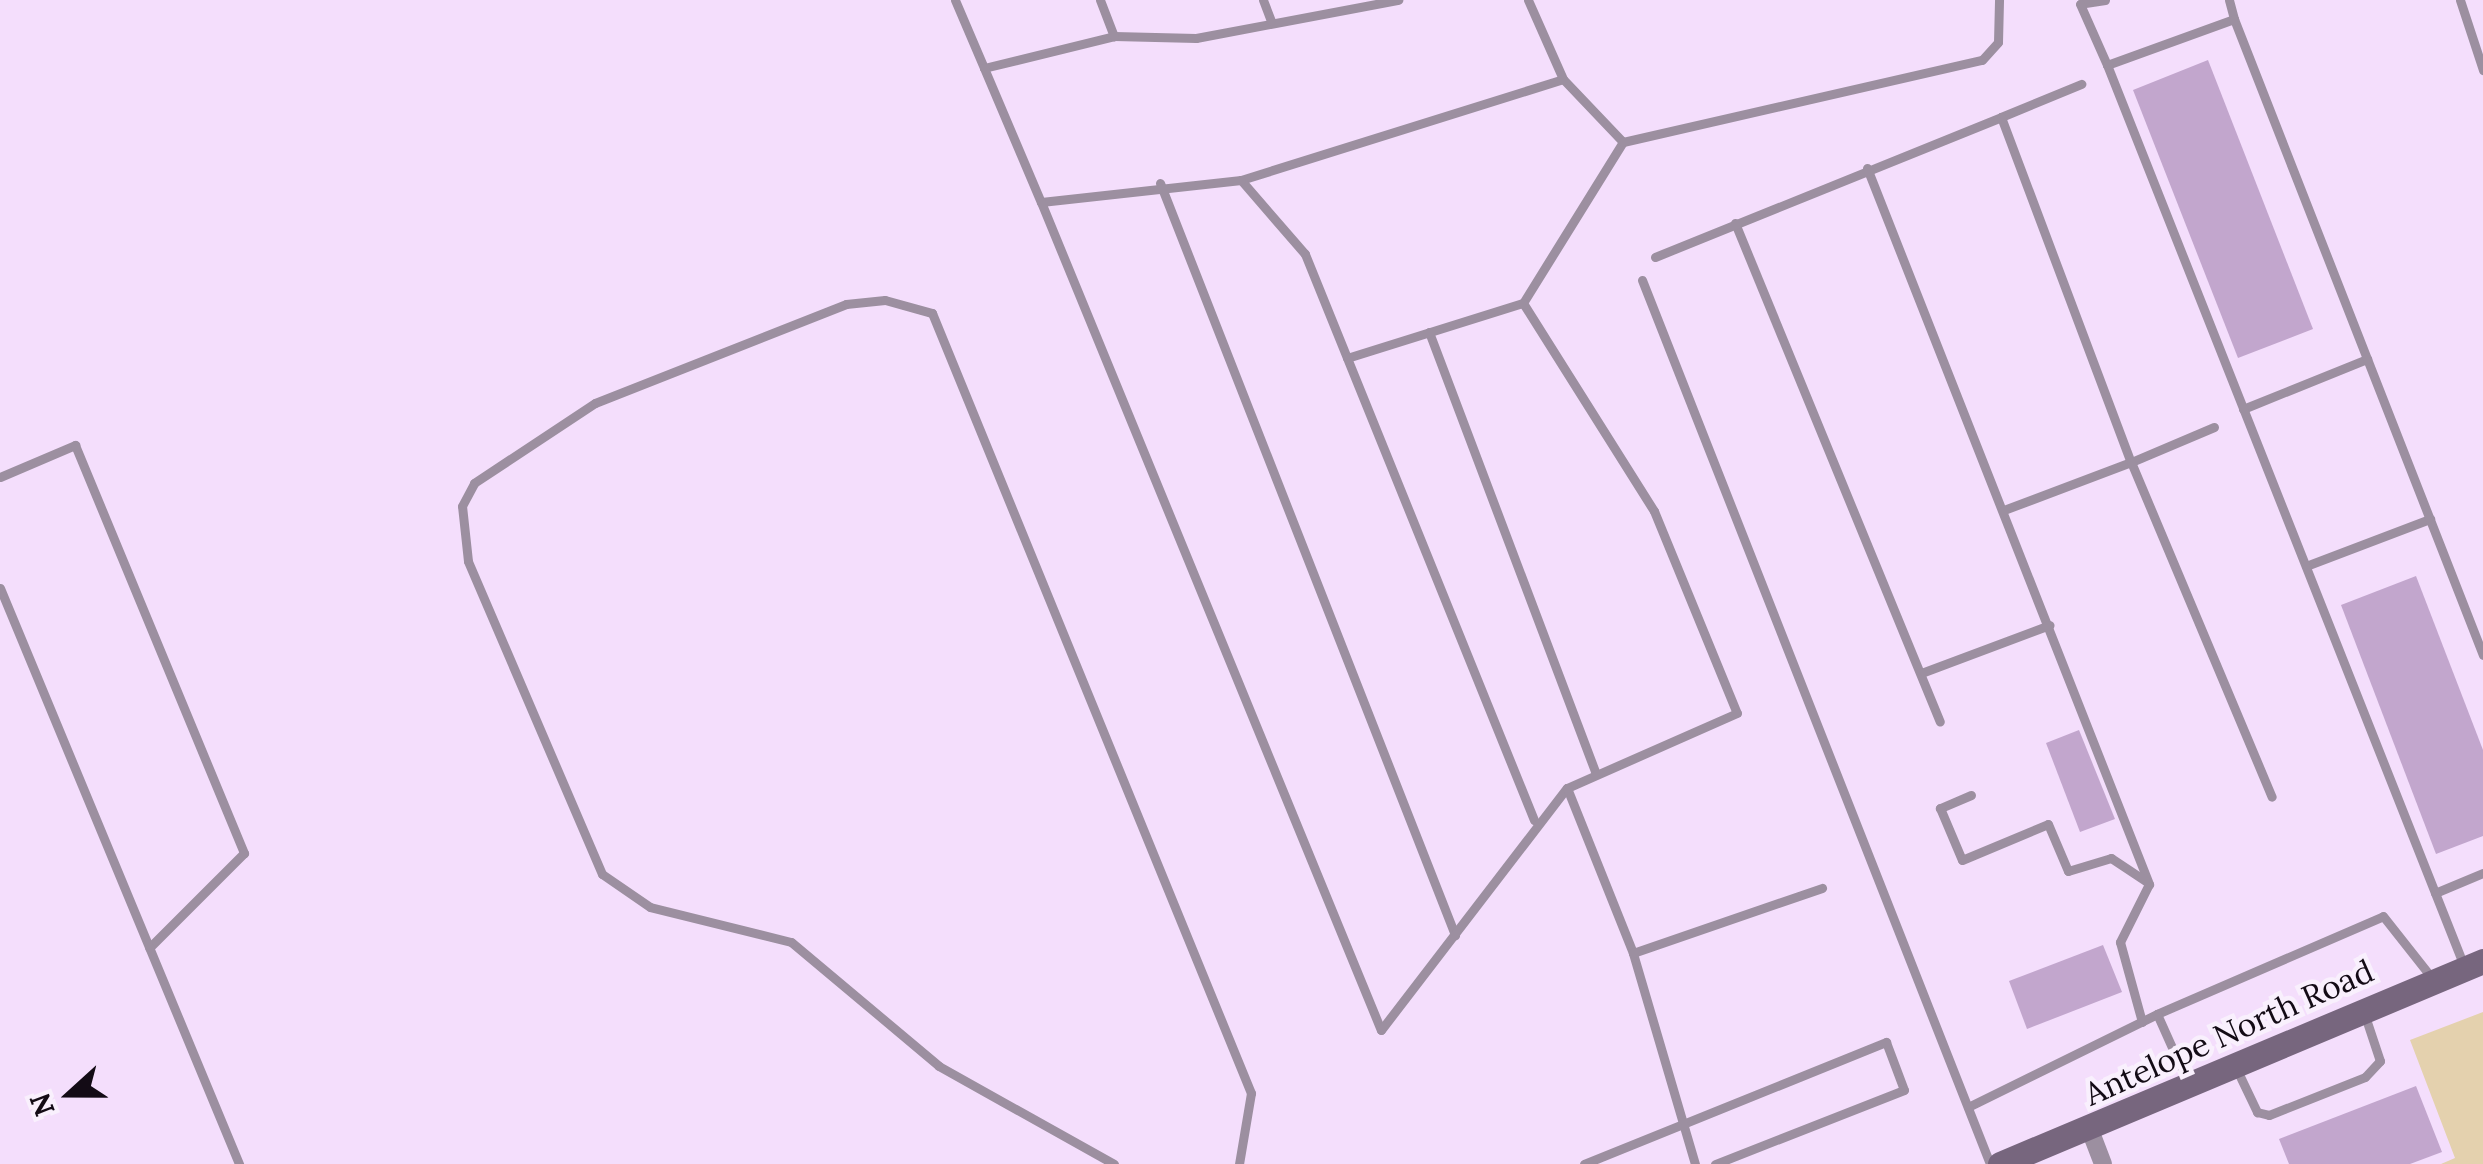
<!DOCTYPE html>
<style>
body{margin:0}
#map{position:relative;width:2483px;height:1164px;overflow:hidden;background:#f4defc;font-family:Lora,serif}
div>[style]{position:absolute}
.green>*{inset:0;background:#e4d1ae}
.building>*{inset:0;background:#c2a6cd}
.lane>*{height:9px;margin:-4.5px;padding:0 4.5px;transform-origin:4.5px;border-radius:4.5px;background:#9c8fa0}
.street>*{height:18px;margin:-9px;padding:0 9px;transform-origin:9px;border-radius:9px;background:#9c8fa0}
.secondary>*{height:25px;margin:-12.5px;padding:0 12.5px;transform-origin:12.5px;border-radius:12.5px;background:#77667e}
span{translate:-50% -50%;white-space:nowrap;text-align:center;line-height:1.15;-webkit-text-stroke:9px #f9f0fd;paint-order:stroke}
.street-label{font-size:32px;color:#130b15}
.north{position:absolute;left:20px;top:1044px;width:100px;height:100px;-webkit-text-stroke:8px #f9f0fd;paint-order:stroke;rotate:249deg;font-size:28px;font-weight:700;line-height:40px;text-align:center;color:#130b15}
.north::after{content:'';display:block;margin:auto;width:35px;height:45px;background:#130b15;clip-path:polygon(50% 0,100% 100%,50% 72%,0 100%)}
</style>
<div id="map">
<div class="green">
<div style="clip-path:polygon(2483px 1012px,2483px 1164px,2441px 1164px,2455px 1158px,2410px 1040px)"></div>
</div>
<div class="building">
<div style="clip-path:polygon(2208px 60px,2313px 329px,2238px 358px,2133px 90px)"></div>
<div style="clip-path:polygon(2416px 576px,2483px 750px,2483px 836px,2436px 854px,2341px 605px)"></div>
<div style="clip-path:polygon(2079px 730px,2115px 819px,2080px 832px,2046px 743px)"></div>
<div style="clip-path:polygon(2103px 945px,2122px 992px,2027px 1029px,2009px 981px)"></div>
<div style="clip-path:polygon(2416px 1086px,2442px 1152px,2410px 1164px,2289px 1164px,2279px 1139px)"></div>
</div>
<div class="lane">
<div style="left:955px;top:0;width:74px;rotate:66.9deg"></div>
<div style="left:984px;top:68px;width:134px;rotate:-13.8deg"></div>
<div style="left:1114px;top:36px;width:82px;rotate:1.4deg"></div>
<div style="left:1196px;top:38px;width:206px;rotate:-10.7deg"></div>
<div style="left:1100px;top:0;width:39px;rotate:69deg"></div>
<div style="left:1263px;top:0;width:22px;rotate:69deg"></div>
<div style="left:1528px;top:0;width:86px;rotate:66.1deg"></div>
<div style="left:2105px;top:0;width:25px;rotate:171deg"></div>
<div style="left:2080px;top:4px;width:67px;rotate:66.1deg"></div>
<div style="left:2229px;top:0;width:20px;rotate:75deg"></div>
<div style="left:2460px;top:0;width:74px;rotate:71.8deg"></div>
<div style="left:984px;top:68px;width:146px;rotate:67deg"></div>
<div style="left:2001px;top:117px;width:87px;rotate:-22.4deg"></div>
<div style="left:1867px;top:168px;width:770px;rotate:68.5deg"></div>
<div style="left:2149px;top:884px;width:65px;rotate:116.6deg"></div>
<div style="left:2120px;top:942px;width:83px;rotate:74.6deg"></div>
<div style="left:1241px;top:180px;width:337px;rotate:-17.4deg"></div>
<div style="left:1563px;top:79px;width:87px;rotate:46.4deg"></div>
<div style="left:1160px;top:183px;width:808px;rotate:68.58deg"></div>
<div style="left:1735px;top:223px;width:539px;rotate:67.67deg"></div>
<div style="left:1655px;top:257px;width:373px;rotate:-22deg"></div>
<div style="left:2001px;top:117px;width:369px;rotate:69.4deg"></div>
<div style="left:2131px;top:462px;width:136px;rotate:159.3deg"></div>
<div style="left:1642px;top:280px;width:950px;rotate:68.51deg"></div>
<div style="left:1523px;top:303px;width:190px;rotate:-58.2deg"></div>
<div style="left:1623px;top:142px;width:368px;rotate:-12.9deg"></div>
<div style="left:1982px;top:60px;width:24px;rotate:-48deg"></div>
<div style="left:1998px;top:42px;width:42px;rotate:-88.6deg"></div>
<div style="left:1429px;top:332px;width:472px;rotate:69.3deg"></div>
<div style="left:1347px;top:358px;width:184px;rotate:-17.4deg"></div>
<div style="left:1523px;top:303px;width:246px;rotate:57.8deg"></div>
<div style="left:1654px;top:511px;width:218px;rotate:67.7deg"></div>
<div style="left:1737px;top:713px;width:186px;rotate:156.2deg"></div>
<div style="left:2243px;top:409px;width:134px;rotate:-22deg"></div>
<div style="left:2214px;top:427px;width:90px;rotate:157.1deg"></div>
<div style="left:2131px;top:462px;width:363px;rotate:67.2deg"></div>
<div style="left:0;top:477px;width:82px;rotate:-23.1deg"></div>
<div style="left:75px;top:445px;width:442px;rotate:67.5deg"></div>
<div style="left:244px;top:853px;width:134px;rotate:135deg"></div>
<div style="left:2306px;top:566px;width:133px;rotate:-20.8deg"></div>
<div style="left:0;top:588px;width:624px;rotate:67.46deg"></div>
<div style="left:1924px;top:672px;width:134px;rotate:-20.5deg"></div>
<div style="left:1971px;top:795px;width:34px;rotate:157deg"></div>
<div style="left:1940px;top:808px;width:56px;rotate:67.1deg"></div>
<div style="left:1962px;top:860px;width:93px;rotate:-22.7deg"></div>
<div style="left:2048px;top:824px;width:51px;rotate:66.9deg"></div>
<div style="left:2068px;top:871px;width:45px;rotate:-16.8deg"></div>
<div style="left:2111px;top:858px;width:43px;rotate:33.7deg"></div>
<div style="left:1534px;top:820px;width:611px;rotate:-112.03deg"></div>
<div style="left:1305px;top:254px;width:98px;rotate:-130.9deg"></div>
<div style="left:1241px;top:180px;width:201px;rotate:173.7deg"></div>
<div style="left:1041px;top:202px;width:895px;rotate:67.68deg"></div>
<div style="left:1381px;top:1030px;width:305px;rotate:-52.5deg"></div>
<div style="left:1567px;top:788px;width:178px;rotate:68.2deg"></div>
<div style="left:2435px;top:893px;width:52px;rotate:-22.6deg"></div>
<div style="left:2464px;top:966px;width:969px;rotate:-111.61deg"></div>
<div style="left:2107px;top:65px;width:135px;rotate:-19.9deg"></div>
<div style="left:2234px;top:19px;width:683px;rotate:68.62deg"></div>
<div style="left:2157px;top:1014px;width:246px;rotate:-23.4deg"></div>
<div style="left:2383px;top:916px;width:79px;rotate:51.7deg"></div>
<div style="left:2237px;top:1070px;width:47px;rotate:64.5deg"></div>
<div style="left:2257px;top:1112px;width:12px;rotate:14deg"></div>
<div style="left:2269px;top:1115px;width:103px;rotate:-21.6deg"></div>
<div style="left:2365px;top:1077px;width:22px;rotate:-47deg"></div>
<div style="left:2380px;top:1061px;width:47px;rotate:-108.4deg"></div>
<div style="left:1968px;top:1107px;width:211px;rotate:-26.2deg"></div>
<div style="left:2157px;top:1014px;width:73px;rotate:65.9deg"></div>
<div style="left:1114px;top:1164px;width:201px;rotate:-150.8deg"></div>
<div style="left:939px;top:1066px;width:193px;rotate:-140deg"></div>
<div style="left:791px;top:942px;width:145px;rotate:-166.1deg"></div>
<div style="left:650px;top:907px;width:58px;rotate:-145.5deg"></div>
<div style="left:602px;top:874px;width:340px;rotate:-113.2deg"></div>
<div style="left:468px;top:561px;width:55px;rotate:-96.2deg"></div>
<div style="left:462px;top:506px;width:26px;rotate:-62deg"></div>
<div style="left:474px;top:483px;width:145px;rotate:-33.5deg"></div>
<div style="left:595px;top:403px;width:270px;rotate:-21.5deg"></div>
<div style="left:846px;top:304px;width:39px;rotate:-6deg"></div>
<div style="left:885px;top:300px;width:49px;rotate:15.5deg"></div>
<div style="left:932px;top:313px;width:843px;rotate:67.76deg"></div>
<div style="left:1251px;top:1093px;width:72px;rotate:99.6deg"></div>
<div style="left:1584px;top:1164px;width:326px;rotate:-22deg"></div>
<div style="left:1886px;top:1042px;width:51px;rotate:69.4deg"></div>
<div style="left:1904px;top:1090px;width:203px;rotate:158.6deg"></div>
<div style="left:1695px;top:1164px;width:220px;rotate:-106.4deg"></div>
<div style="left:1633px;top:953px;width:200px;rotate:-19deg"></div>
</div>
<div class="street">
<div style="left:2090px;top:1130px;width:36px;rotate:69deg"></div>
</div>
<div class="secondary">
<div style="left:2000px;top:1164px;width:524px;rotate:-22.8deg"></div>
</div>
<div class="street-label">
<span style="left:2229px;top:1033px;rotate:-24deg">Antelope North Road</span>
</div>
<div class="north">N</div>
</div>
